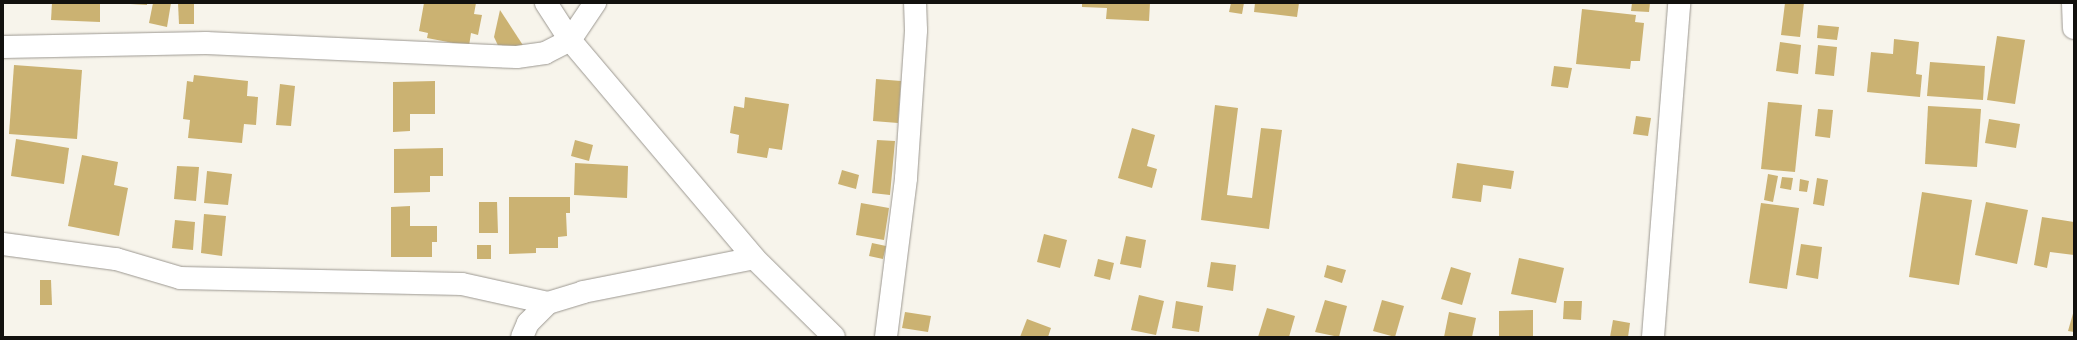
<!DOCTYPE html>
<style>
body{margin:0}
#map{position:relative;width:2077px;height:340px;overflow:hidden;background:#f7f4eb;font-family:"Exo 2",sans-serif}
div>[style]{position:absolute}
.building>*{inset:0;background:#cbb272}
.roads{filter:drop-shadow(0 0 1px #9c9891) drop-shadow(0 0 1px #9c9891)}
.street>*{height:22px;margin:-11px;padding:0 11px;transform-origin:11px;border-radius:11px;background:#fff}
.secondary>*{height:22px;margin:-11px;padding:0 11px;transform-origin:11px;border-radius:11px;background:#fff}
span{translate:-50% -50%;white-space:nowrap;text-align:center;line-height:1.15;-webkit-text-stroke:4px #fff;paint-order:stroke}
.frame{position:absolute;inset:0;border:4px solid #12110e;pointer-events:none}
</style>
<div id="map">
<div class="building">
<div style="clip-path:polygon(52px 3px,100px 3px,100px 22px,51px 20px)"></div>
<div style="clip-path:polygon(113px 3px,147px 3px,147px 5px)"></div>
<div style="clip-path:polygon(153px 3px,171px 3px,167px 27px,149px 23px)"></div>
<div style="clip-path:polygon(178px 3px,194px 3px,194px 24px,179px 24px)"></div>
<div style="clip-path:polygon(424px 3px,476px 3px,474px 14px,482px 15px,478px 35px,471px 33px,469px 46px,427px 38px,428px 33px,419px 31px)"></div>
<div style="clip-path:polygon(1082px 3px,1150px 3px,1149px 21px,1106px 19px,1107px 8px,1082px 7px)"></div>
<div style="clip-path:polygon(1231px 3px,1244px 3px,1242px 14px,1229px 12px)"></div>
<div style="clip-path:polygon(1255px 3px,1299px 3px,1297px 17px,1254px 12px)"></div>
<div style="clip-path:polygon(1632px 3px,1650px 3px,1649px 12px,1631px 11px)"></div>
<div style="clip-path:polygon(1785px 3px,1804px 3px,1800px 37px,1781px 35px)"></div>
<div style="clip-path:polygon(1582px 9px,1636px 15px,1635px 22px,1644px 23px,1640px 61px,1631px 61px,1630px 69px,1576px 64px)"></div>
<div style="clip-path:polygon(500px 10px,528px 53px,502px 54px,494px 37px)"></div>
<div style="clip-path:polygon(1818px 25px,1839px 27px,1837px 40px,1817px 38px)"></div>
<div style="clip-path:polygon(1997px 36px,2025px 40px,2015px 104px,1987px 100px)"></div>
<div style="clip-path:polygon(1894px 39px,1919px 42px,1916px 74px,1922px 75px,1920px 97px,1867px 92px,1871px 52px,1893px 54px)"></div>
<div style="clip-path:polygon(1780px 42px,1801px 45px,1798px 74px,1776px 71px)"></div>
<div style="clip-path:polygon(1818px 45px,1837px 47px,1834px 76px,1815px 74px)"></div>
<div style="clip-path:polygon(1930px 62px,1985px 66px,1983px 100px,1927px 96px)"></div>
<div style="clip-path:polygon(14px 65px,82px 70px,77px 139px,9px 134px)"></div>
<div style="clip-path:polygon(1554px 66px,1572px 68px,1568px 88px,1551px 86px)"></div>
<div style="clip-path:polygon(194px 75px,248px 81px,247px 96px,258px 97px,256px 125px,244px 124px,242px 143px,188px 138px,190px 120px,183px 119px,187px 81px,193px 82px)"></div>
<div style="clip-path:polygon(876px 79px,901px 81px,898px 123px,873px 121px)"></div>
<div style="clip-path:polygon(435px 81px,435px 114px,410px 114px,410px 131px,393px 132px,393px 82px)"></div>
<div style="clip-path:polygon(280px 84px,295px 86px,291px 126px,276px 125px)"></div>
<div style="clip-path:polygon(745px 97px,789px 104px,782px 150px,769px 148px,767px 158px,737px 153px,739px 135px,730px 133px,734px 106px,744px 108px)"></div>
<div style="clip-path:polygon(1768px 102px,1802px 105px,1795px 172px,1761px 169px)"></div>
<div style="clip-path:polygon(1215px 105px,1238px 108px,1227px 195px,1252px 198px,1261px 128px,1282px 130px,1269px 229px,1201px 220px)"></div>
<div style="clip-path:polygon(1928px 106px,1981px 109px,1977px 167px,1925px 164px)"></div>
<div style="clip-path:polygon(1818px 109px,1833px 110px,1830px 138px,1815px 136px)"></div>
<div style="clip-path:polygon(1636px 116px,1651px 118px,1648px 136px,1633px 134px)"></div>
<div style="clip-path:polygon(1989px 119px,2020px 124px,2016px 148px,1985px 143px)"></div>
<div style="clip-path:polygon(1132px 128px,1155px 135px,1147px 166px,1157px 169px,1152px 188px,1118px 178px)"></div>
<div style="clip-path:polygon(16px 139px,69px 148px,64px 184px,11px 176px)"></div>
<div style="clip-path:polygon(575px 140px,593px 145px,589px 161px,571px 156px)"></div>
<div style="clip-path:polygon(877px 140px,895px 141px,890px 195px,872px 193px)"></div>
<div style="clip-path:polygon(443px 148px,443px 176px,430px 176px,430px 192px,394px 193px,394px 149px)"></div>
<div style="clip-path:polygon(82px 155px,118px 162px,114px 185px,128px 188px,119px 236px,68px 226px)"></div>
<div style="clip-path:polygon(575px 163px,628px 166px,627px 198px,574px 195px)"></div>
<div style="clip-path:polygon(1457px 163px,1514px 171px,1511px 189px,1483px 185px,1481px 202px,1452px 198px)"></div>
<div style="clip-path:polygon(177px 166px,199px 167px,196px 201px,174px 199px)"></div>
<div style="clip-path:polygon(842px 170px,859px 175px,856px 189px,838px 184px)"></div>
<div style="clip-path:polygon(207px 171px,232px 174px,228px 205px,204px 203px)"></div>
<div style="clip-path:polygon(1768px 174px,1778px 176px,1773px 202px,1764px 200px)"></div>
<div style="clip-path:polygon(1782px 177px,1793px 178px,1791px 190px,1780px 188px)"></div>
<div style="clip-path:polygon(1817px 178px,1828px 180px,1824px 206px,1813px 204px)"></div>
<div style="clip-path:polygon(1800px 179px,1809px 181px,1807px 192px,1799px 191px)"></div>
<div style="clip-path:polygon(1922px 192px,1972px 200px,1959px 285px,1909px 277px)"></div>
<div style="clip-path:polygon(509px 197px,570px 197px,570px 213px,566px 213px,567px 236px,558px 237px,558px 248px,536px 248px,536px 253px,509px 254px)"></div>
<div style="clip-path:polygon(479px 202px,497px 202px,498px 233px,479px 233px)"></div>
<div style="clip-path:polygon(1986px 202px,2028px 210px,2017px 264px,1975px 255px)"></div>
<div style="clip-path:polygon(861px 203px,889px 208px,884px 240px,856px 235px)"></div>
<div style="clip-path:polygon(1761px 203px,1799px 208px,1787px 289px,1749px 283px)"></div>
<div style="clip-path:polygon(410px 206px,410px 226px,437px 226px,437px 242px,432px 242px,432px 257px,391px 257px,391px 207px)"></div>
<div style="clip-path:polygon(204px 214px,226px 216px,222px 256px,201px 253px)"></div>
<div style="clip-path:polygon(2042px 217px,2074px 222px,2074px 255px,2050px 252px,2047px 268px,2034px 265px)"></div>
<div style="clip-path:polygon(175px 220px,195px 222px,193px 250px,172px 248px)"></div>
<div style="clip-path:polygon(1044px 234px,1067px 240px,1060px 268px,1037px 262px)"></div>
<div style="clip-path:polygon(1126px 236px,1146px 240px,1141px 268px,1120px 264px)"></div>
<div style="clip-path:polygon(872px 243px,886px 246px,883px 259px,869px 256px)"></div>
<div style="clip-path:polygon(1801px 244px,1822px 247px,1818px 279px,1796px 275px)"></div>
<div style="clip-path:polygon(477px 245px,491px 245px,491px 259px,477px 259px)"></div>
<div style="clip-path:polygon(1519px 258px,1564px 268px,1556px 303px,1511px 294px)"></div>
<div style="clip-path:polygon(1098px 259px,1114px 263px,1110px 280px,1094px 276px)"></div>
<div style="clip-path:polygon(1211px 262px,1236px 265px,1233px 291px,1207px 287px)"></div>
<div style="clip-path:polygon(1327px 265px,1346px 270px,1342px 283px,1324px 277px)"></div>
<div style="clip-path:polygon(1451px 267px,1471px 273px,1462px 305px,1441px 299px)"></div>
<div style="clip-path:polygon(40px 280px,51px 280px,52px 305px,40px 305px)"></div>
<div style="clip-path:polygon(1139px 295px,1164px 301px,1156px 335px,1131px 330px)"></div>
<div style="clip-path:polygon(1325px 300px,1347px 306px,1339px 337px,1315px 332px)"></div>
<div style="clip-path:polygon(1382px 300px,1404px 306px,1395px 337px,1373px 331px)"></div>
<div style="clip-path:polygon(1176px 301px,1203px 306px,1199px 332px,1172px 328px)"></div>
<div style="clip-path:polygon(1564px 301px,1582px 301px,1581px 320px,1563px 319px)"></div>
<div style="clip-path:polygon(1267px 308px,1295px 316px,1289px 337px,1258px 337px)"></div>
<div style="clip-path:polygon(1533px 310px,1533px 337px,1499px 337px,1499px 311px)"></div>
<div style="clip-path:polygon(2074px 310px,2074px 332px,2068px 331px)"></div>
<div style="clip-path:polygon(905px 312px,931px 316px,928px 332px,902px 328px)"></div>
<div style="clip-path:polygon(1449px 312px,1476px 318px,1472px 337px,1444px 337px)"></div>
<div style="clip-path:polygon(1027px 319px,1051px 328px,1048px 337px,1020px 337px)"></div>
<div style="clip-path:polygon(1613px 320px,1630px 323px,1628px 337px,1610px 337px)"></div>
</div>
<div class="roads">
<div class="street">
<div style="left:2073px;top:3px;width:25px;rotate:88deg"></div>
<div style="left:3px;top:47px;width:203px;rotate:-1.1deg"></div>
<div style="left:206px;top:43px;width:311px;rotate:2.6deg"></div>
<div style="left:517px;top:57px;width:28px;rotate:-8deg"></div>
<div style="left:545px;top:53px;width:28px;rotate:-27deg"></div>
<div style="left:570px;top:40px;width:45px;rotate:-56deg"></div>
<div style="left:3px;top:244px;width:114px;rotate:7.6deg"></div>
<div style="left:116px;top:259px;width:67px;rotate:16.5deg"></div>
<div style="left:180px;top:278px;width:282px;rotate:1.2deg"></div>
<div style="left:462px;top:284px;width:88px;rotate:12.5deg"></div>
<div style="left:522px;top:337px;width:15px;rotate:-67deg"></div>
<div style="left:528px;top:323px;width:28px;rotate:-45deg"></div>
<div style="left:548px;top:303px;width:37px;rotate:-17deg"></div>
<div style="left:583px;top:292px;width:174px;rotate:-11.2deg"></div>
<div style="left:886px;top:337px;width:160px;rotate:-82.8deg"></div>
<div style="left:906px;top:178px;width:148px;rotate:-86.1deg"></div>
<div style="left:916px;top:30px;width:27px;rotate:-92deg"></div>
<div style="left:1653px;top:337px;width:335px;rotate:-85.5deg"></div>
</div>
<div class="secondary">
<div style="left:546px;top:3px;width:44px;rotate:57deg"></div>
<div style="left:570px;top:40px;width:285px;rotate:49.8deg"></div>
<div style="left:754px;top:258px;width:112px;rotate:44.6deg"></div>
</div>
</div>
<div class="frame"></div>
</div>
